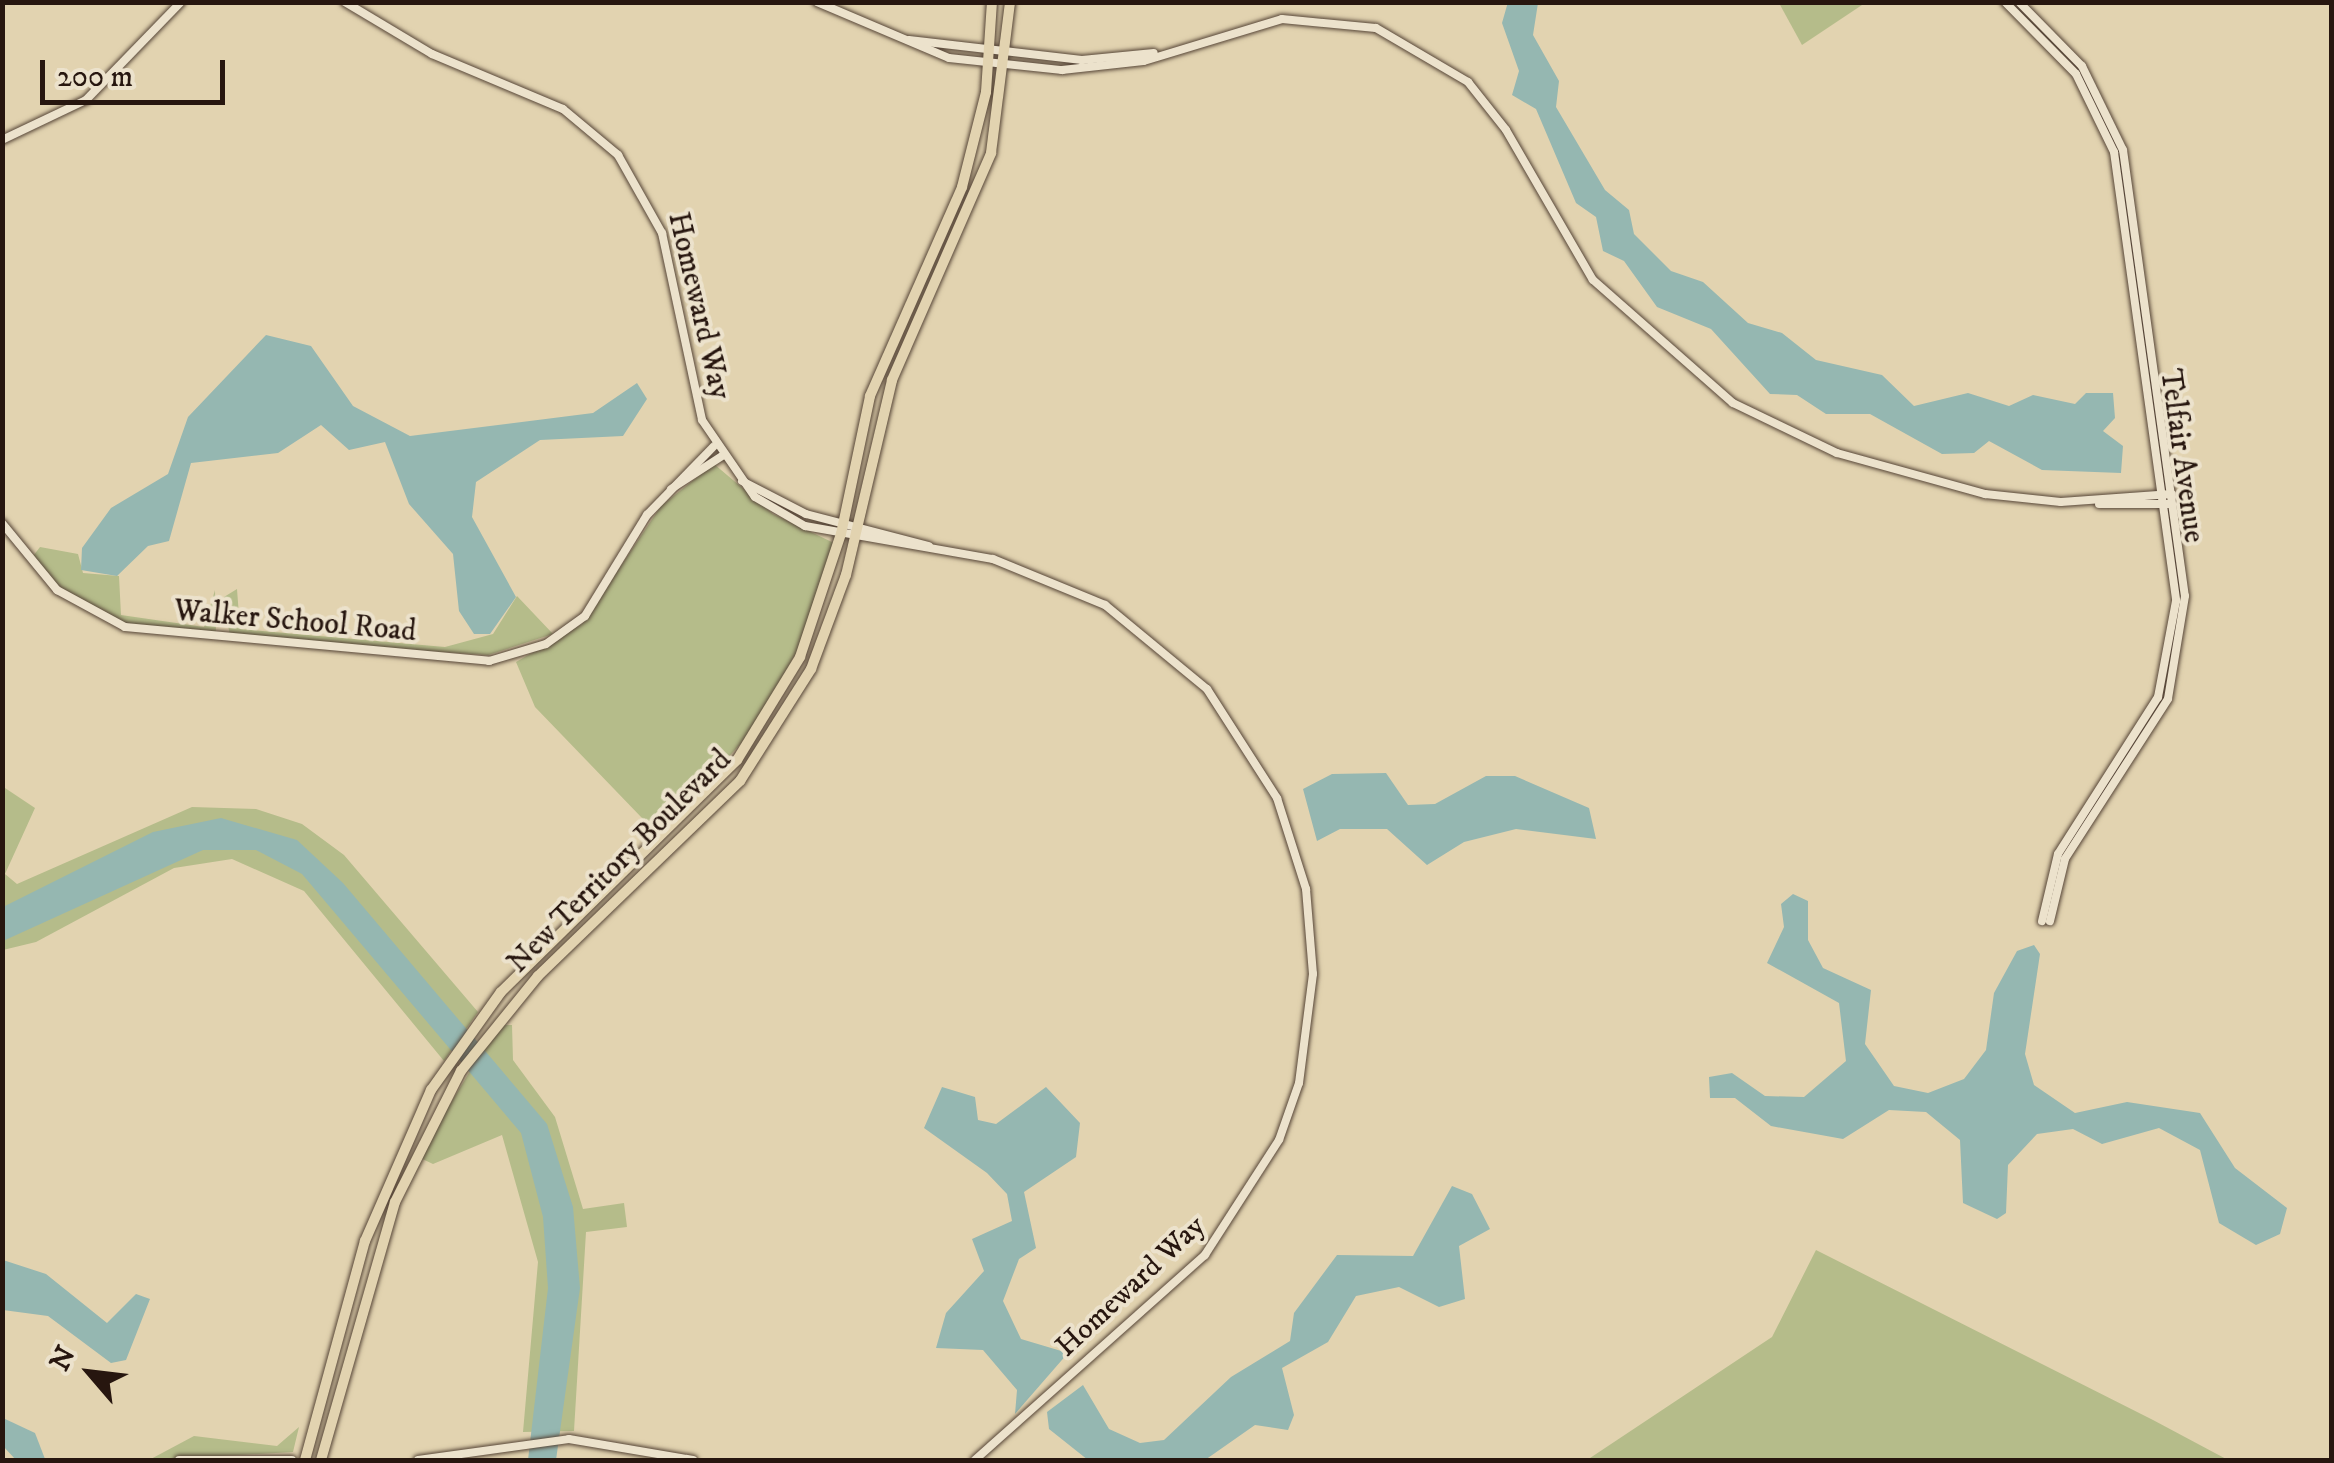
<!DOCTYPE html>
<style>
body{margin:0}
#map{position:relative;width:2334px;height:1463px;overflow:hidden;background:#e2d3b0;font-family:"IM FELL DW Pica",serif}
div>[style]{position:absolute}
.green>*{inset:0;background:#b5bc8a}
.water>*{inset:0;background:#95b7b1}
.roads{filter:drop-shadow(0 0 2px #564537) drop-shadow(0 0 2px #564537)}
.minor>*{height:8px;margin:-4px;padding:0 4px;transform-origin:4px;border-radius:4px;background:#ece2cc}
.major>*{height:10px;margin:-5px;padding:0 5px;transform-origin:5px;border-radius:5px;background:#e2d3b0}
span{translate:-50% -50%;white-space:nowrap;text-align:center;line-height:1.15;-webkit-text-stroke:8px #ece2cc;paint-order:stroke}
.street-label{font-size:30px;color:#27160f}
.frame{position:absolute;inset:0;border:5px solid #27160f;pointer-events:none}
.north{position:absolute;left:40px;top:1323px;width:100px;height:100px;-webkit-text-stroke:8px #ece2cc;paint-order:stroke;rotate:298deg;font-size:28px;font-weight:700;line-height:40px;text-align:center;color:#27160f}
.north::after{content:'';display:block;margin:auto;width:35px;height:45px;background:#27160f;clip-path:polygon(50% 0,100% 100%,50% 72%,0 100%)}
.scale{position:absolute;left:40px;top:60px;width:185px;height:45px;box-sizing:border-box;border:5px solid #27160f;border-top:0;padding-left:12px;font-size:30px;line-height:35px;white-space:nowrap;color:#27160f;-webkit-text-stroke:8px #ece2cc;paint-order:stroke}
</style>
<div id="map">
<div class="green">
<div style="clip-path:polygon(1779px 3px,1865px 3px,1802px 45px)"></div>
<div style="clip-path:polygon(714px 464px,773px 514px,834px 543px,803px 640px,754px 729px,645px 849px,642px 818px,535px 707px,516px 662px,582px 624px,661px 506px)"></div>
<div style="clip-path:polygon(40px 547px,78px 554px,83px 573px,119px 576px,121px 615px,204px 627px,215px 590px,216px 633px,119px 624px,53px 584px,30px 560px)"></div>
<div style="clip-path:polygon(237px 589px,240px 629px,445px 647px,493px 634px,517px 596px,553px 634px,488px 655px,230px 638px,224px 597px)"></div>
<div style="clip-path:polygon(2px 786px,35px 808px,5px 874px,17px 884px,192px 807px,256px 809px,302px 824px,344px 855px,478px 1012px,444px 1061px,304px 891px,232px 859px,174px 868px,36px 942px,3px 950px)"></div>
<div style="clip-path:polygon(498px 1025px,512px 1025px,513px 1060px,555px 1117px,583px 1209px,624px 1203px,627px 1227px,586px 1232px,574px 1431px,523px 1432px,538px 1262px,502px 1135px,433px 1164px,418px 1157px)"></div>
<div style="clip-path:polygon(1816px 1250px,2153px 1420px,2228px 1460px,1587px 1460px,1772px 1337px)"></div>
<div style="clip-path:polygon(299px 1427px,293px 1452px,149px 1460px,194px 1436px,277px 1446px)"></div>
</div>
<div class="water">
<div style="clip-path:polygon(1508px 2px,1538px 3px,1533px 35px,1559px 81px,1556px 107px,1605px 190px,1629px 210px,1634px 234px,1671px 271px,1703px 282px,1748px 323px,1782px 333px,1816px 360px,1882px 375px,1914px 406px,1968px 393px,2009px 406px,2033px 395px,2075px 404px,2086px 393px,2113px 393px,2115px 418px,2103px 431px,2123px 446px,2121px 473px,2042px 470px,1989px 441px,1974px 453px,1942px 454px,1870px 414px,1826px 414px,1797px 395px,1770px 394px,1711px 329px,1657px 307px,1624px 261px,1603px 251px,1596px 217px,1576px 203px,1536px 109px,1512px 95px,1519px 71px,1502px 23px)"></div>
<div style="clip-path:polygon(266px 335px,311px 346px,353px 406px,410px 436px,593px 413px,637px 383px,647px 399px,623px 436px,540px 440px,476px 482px,472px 517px,516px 597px,490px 634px,474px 634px,459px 611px,453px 554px,409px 504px,385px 442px,349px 450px,321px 425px,278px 453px,191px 463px,169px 541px,148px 546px,117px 576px,81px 570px,82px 548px,111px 508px,168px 474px,188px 417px)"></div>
<div style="clip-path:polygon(1386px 773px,1408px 805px,1435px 804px,1486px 776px,1515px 776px,1589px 808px,1596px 839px,1516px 829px,1464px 842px,1427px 865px,1387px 829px,1340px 829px,1317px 841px,1303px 789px,1332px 774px)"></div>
<div style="clip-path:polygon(221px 818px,297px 840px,343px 883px,547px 1124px,573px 1207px,580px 1288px,556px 1460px,528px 1460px,548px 1288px,543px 1217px,521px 1133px,302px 874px,256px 850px,203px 850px,3px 941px,3px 907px,153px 832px)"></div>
<div style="clip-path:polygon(1793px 894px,1808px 901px,1808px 940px,1823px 968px,1871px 990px,1865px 1044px,1894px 1086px,1928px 1093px,1964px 1079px,1986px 1050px,1994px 993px,2017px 951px,2034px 945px,2040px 954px,2025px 1054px,2034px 1085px,2075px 1113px,2127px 1102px,2200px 1113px,2235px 1168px,2287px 1208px,2280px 1234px,2256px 1245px,2219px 1223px,2200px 1150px,2159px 1128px,2102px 1144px,2073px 1129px,2037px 1134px,2008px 1165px,2006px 1213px,1997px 1219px,1963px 1203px,1960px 1140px,1926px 1112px,1889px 1110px,1843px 1139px,1771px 1126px,1735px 1098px,1710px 1098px,1709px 1077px,1732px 1073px,1765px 1096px,1804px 1097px,1846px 1061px,1839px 1003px,1767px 963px,1784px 927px,1781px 904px)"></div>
<div style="clip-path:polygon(942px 1087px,975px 1097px,978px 1120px,996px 1124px,1046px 1087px,1080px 1123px,1076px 1157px,1024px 1192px,1036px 1248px,1019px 1259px,1003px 1301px,1021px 1339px,1068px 1353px,1015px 1414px,1017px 1390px,983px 1350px,936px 1348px,946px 1313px,984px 1271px,972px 1239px,1012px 1221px,1007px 1194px,987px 1173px,924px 1128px)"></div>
<div style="clip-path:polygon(1452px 1186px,1472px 1194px,1490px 1229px,1459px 1246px,1465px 1299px,1439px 1307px,1399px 1287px,1356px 1296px,1328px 1342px,1282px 1368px,1294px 1415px,1288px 1430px,1255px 1425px,1205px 1460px,1088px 1460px,1049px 1429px,1047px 1412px,1083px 1385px,1109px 1429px,1140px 1443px,1164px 1440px,1231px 1377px,1290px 1341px,1294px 1313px,1337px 1255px,1413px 1256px)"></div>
<div style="clip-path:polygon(3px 1260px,46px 1274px,107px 1323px,136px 1294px,150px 1299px,126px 1360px,111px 1363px,48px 1316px,3px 1310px)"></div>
<div style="clip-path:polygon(3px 1418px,35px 1433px,45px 1459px,16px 1460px,3px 1446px)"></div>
</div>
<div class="roads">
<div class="minor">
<div style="left:345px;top:2px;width:101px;rotate:30.9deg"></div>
<div style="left:432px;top:54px;width:142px;rotate:22.8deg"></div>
<div style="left:563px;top:109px;width:72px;rotate:39.9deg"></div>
<div style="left:618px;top:155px;width:90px;rotate:60.6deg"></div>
<div style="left:662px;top:233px;width:191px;rotate:77.9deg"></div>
<div style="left:702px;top:420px;width:93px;rotate:55.5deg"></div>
<div style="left:755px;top:497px;width:58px;rotate:30.1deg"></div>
<div style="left:805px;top:526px;width:191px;rotate:10deg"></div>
<div style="left:993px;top:559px;width:121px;rotate:22.3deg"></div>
<div style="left:1105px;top:605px;width:132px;rotate:39.5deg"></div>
<div style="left:1207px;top:689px;width:130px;rotate:57.3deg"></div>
<div style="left:1277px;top:798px;width:96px;rotate:72.3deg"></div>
<div style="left:1306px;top:889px;width:85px;rotate:85.3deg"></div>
<div style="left:1313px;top:974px;width:110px;rotate:97.3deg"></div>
<div style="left:1299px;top:1083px;width:60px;rotate:109.3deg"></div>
<div style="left:1279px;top:1140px;width:137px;rotate:122.8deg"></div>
<div style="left:1205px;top:1255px;width:308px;rotate:138.3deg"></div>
<div style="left:817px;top:2px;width:143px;rotate:23deg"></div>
<div style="left:949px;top:58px;width:114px;rotate:6.1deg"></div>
<div style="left:1062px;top:70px;width:82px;rotate:-6.3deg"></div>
<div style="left:1144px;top:61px;width:144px;rotate:-16.9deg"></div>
<div style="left:1282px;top:19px;width:94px;rotate:5.5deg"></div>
<div style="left:1376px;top:28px;width:107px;rotate:30.4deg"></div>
<div style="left:1468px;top:82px;width:61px;rotate:51.6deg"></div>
<div style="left:1506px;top:130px;width:173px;rotate:59.9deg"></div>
<div style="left:1593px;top:280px;width:186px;rotate:41.3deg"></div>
<div style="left:1733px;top:403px;width:115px;rotate:25.7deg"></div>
<div style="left:1837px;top:453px;width:154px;rotate:15.5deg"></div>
<div style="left:1985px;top:494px;width:76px;rotate:6deg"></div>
<div style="left:2061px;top:502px;width:111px;rotate:-4.1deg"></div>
<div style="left:2005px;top:2px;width:101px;rotate:45.4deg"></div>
<div style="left:2076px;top:74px;width:87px;rotate:64deg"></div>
<div style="left:2114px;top:152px;width:453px;rotate:82.1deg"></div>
<div style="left:2176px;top:601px;width:98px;rotate:100.6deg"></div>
<div style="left:2158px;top:697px;width:186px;rotate:122.5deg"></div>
<div style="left:2058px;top:854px;width:69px;rotate:103.4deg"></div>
<div style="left:2019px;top:2px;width:90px;rotate:45.5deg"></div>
<div style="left:2082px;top:66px;width:93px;rotate:64deg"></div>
<div style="left:2123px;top:150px;width:450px;rotate:82.1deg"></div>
<div style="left:2185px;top:596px;width:104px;rotate:99.4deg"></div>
<div style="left:2168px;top:699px;width:190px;rotate:122.8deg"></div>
<div style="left:2065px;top:859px;width:64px;rotate:103.6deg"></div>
<div style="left:909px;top:40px;width:174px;rotate:6.6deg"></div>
<div style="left:1082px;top:60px;width:72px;rotate:-5.6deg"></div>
<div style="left:2px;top:140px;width:93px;rotate:-25.5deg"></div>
<div style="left:86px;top:100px;width:136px;rotate:-45.9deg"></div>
<div style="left:742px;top:481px;width:72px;rotate:27.3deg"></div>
<div style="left:806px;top:514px;width:127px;rotate:14.6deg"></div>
<div style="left:671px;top:489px;width:61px;rotate:-32.9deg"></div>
<div style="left:2099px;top:504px;width:70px"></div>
<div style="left:2px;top:523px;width:87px;rotate:50.6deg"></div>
<div style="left:57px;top:590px;width:77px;rotate:28.6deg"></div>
<div style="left:125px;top:627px;width:366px;rotate:5.3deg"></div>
<div style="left:489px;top:661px;width:59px;rotate:-16.6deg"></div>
<div style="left:546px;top:644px;width:48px;rotate:-35.7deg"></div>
<div style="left:585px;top:616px;width:119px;rotate:-58.5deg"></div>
<div style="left:647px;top:515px;width:96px;rotate:-45.8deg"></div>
<div style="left:179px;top:1460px;width:113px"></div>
<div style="left:418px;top:1460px;width:152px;rotate:-7.9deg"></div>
<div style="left:569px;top:1439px;width:126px;rotate:9.6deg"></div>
</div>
<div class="major">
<div style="left:305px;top:1460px;width:227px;rotate:-74.7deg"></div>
<div style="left:365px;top:1241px;width:165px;rotate:-66.4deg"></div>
<div style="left:431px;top:1090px;width:120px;rotate:-54.5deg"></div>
<div style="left:501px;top:992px;width:331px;rotate:-44.5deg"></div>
<div style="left:737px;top:760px;width:121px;rotate:-58.5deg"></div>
<div style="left:800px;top:657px;width:130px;rotate:-71.6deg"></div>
<div style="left:841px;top:534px;width:141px;rotate:-78.1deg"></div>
<div style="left:870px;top:396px;width:228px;rotate:-66.2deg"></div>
<div style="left:962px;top:187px;width:98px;rotate:-75.8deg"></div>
<div style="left:986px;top:92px;width:90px;rotate:-86.2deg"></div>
<div style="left:321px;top:1460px;width:268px;rotate:-74deg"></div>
<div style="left:395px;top:1202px;width:147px;rotate:-63.3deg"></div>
<div style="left:461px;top:1071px;width:122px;rotate:-51deg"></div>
<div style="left:538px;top:976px;width:281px;rotate:-44deg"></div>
<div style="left:740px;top:781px;width:133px;rotate:-57.6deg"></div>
<div style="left:811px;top:669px;width:100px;rotate:-69.6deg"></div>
<div style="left:846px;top:575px;width:200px;rotate:-76.7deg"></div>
<div style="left:892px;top:380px;width:248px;rotate:-66.4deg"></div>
<div style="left:991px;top:153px;width:152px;rotate:-82.8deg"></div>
</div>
</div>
<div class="street-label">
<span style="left:698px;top:306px;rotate:77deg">Homeward Way</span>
<span style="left:2181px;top:456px;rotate:82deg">Telfair Avenue</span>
<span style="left:295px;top:622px;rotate:5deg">Walker School Road</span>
<span style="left:620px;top:862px;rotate:-45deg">New Territory Boulevard</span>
<span style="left:1131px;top:1287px;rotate:-43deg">Homeward Way</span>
</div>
<div class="frame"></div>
<div class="north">N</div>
<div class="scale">200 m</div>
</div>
